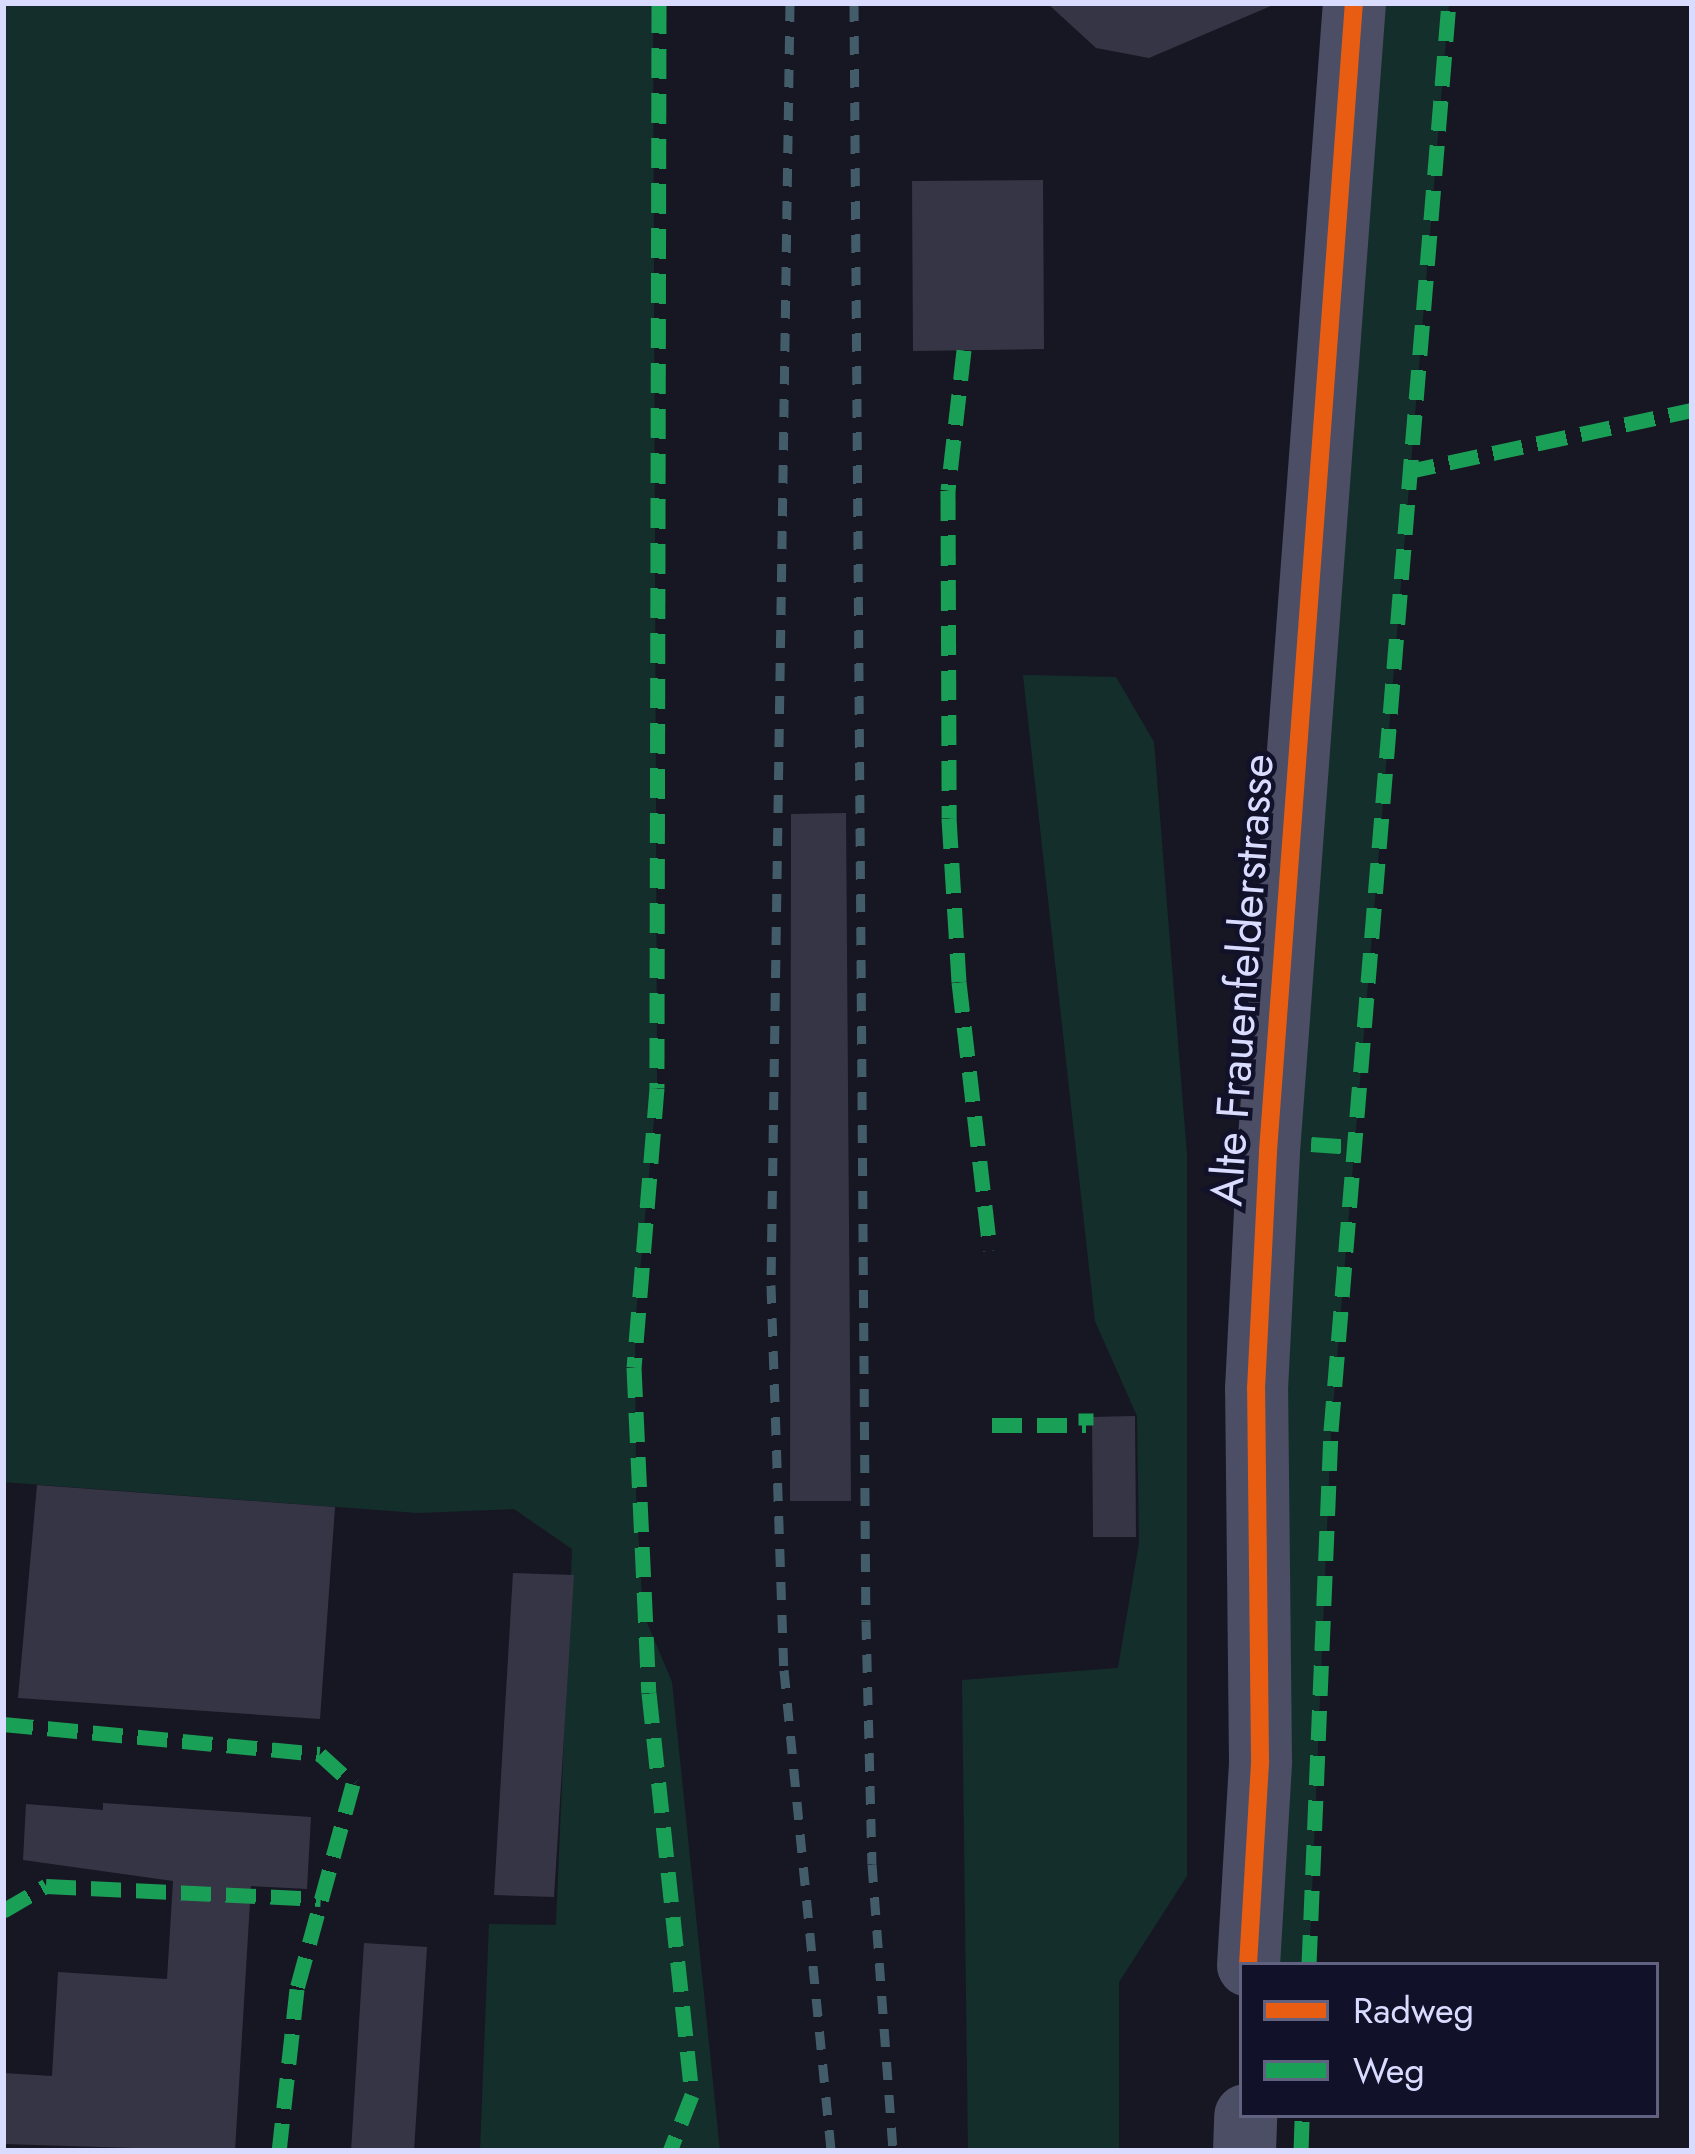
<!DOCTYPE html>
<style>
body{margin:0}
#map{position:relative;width:1695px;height:2154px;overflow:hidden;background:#171723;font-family:Jost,sans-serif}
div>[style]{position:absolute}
.green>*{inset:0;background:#142f2b}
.building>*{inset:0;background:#353545}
.street>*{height:63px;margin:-31.5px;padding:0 31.5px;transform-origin:31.5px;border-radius:31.5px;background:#4b4e64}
.rail>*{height:9px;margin-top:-4.5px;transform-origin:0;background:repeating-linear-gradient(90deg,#425d69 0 18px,transparent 0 33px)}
.quiet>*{height:15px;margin-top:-7.5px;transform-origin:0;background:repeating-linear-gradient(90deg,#1a9f57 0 30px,transparent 0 45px)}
.cycleway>*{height:18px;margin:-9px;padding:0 9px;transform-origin:9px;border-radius:9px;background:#e95d12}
span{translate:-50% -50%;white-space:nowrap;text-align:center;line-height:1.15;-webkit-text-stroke:9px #111129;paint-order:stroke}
.street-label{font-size:45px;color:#d9dbff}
.frame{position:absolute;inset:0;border:6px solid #d9dbff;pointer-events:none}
.legend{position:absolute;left:1239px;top:1962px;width:420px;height:156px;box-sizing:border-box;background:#111129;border:3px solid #61627f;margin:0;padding:15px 21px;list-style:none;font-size:36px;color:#d9dbff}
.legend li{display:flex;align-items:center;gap:24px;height:60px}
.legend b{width:60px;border:3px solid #61627f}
</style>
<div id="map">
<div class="green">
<div style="clip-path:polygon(3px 3px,653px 3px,657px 1088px,635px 1325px,636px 1493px,643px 1613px,672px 1682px,720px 2151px,480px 2151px,489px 1924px,556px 1925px,572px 1549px,514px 1509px,418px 1513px,3px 1482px)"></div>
<div style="clip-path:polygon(1354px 3px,1449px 3px,1331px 1431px,1309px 1965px,1247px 1965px)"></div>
<div style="clip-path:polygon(1023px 675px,1116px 677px,1154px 742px,1187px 1155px,1187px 1876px,1119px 1982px,1119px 2151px,968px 2151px,962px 1680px,1118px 1668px,1139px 1543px,1137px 1416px,1095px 1321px)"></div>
</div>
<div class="building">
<div style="clip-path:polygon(1047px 3px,1278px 3px,1149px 58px,1096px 48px)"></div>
<div style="clip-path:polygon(1043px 180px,1044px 349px,913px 351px,912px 181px)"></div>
<div style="clip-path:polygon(846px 813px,851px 1501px,790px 1501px,791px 814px)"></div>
<div style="clip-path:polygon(1135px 1416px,1136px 1537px,1093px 1537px,1092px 1417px)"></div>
<div style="clip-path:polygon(37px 1485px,335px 1507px,320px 1719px,18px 1698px)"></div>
<div style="clip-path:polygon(513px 1573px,574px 1575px,554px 1897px,494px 1895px)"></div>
<div style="clip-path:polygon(103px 1803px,311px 1817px,307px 1889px,251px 1886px,235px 2151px,3px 2144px,3px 2073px,52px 2076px,58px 1972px,167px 1979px,173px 1881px,23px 1860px,26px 1804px,103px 1810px)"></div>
<div style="clip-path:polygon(364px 1943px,427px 1947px,414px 2151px,351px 2151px)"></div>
</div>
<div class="street">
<div style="left:1248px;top:1965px;width:205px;rotate:-86.6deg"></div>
<div style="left:1260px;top:1760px;width:371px;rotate:-90.6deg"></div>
<div style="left:1256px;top:1389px;width:238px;rotate:-87.1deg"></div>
<div style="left:1268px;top:1151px;width:1151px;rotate:-85.72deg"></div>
<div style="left:1244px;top:2151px;width:36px;rotate:-88deg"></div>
</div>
<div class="rail">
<div style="left:790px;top:3px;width:1282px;rotate:90.85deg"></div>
<div style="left:771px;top:1285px;width:385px;rotate:88.1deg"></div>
<div style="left:784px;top:1670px;width:483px;rotate:84.4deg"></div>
<div style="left:854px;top:3px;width:1618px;rotate:89.58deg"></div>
<div style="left:866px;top:1621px;width:243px;rotate:88.6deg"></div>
<div style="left:872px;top:1864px;width:288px;rotate:85.8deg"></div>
</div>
<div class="quiet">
<div style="left:659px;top:3px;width:1085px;rotate:90.11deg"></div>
<div style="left:657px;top:1088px;width:280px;rotate:94.7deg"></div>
<div style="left:634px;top:1367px;width:326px;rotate:87.4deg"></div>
<div style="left:649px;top:1693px;width:404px;rotate:83.9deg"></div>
<div style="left:692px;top:2095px;width:60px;rotate:111.4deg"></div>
<div style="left:964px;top:350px;width:141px;rotate:96.5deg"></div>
<div style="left:948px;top:490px;width:328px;rotate:89.8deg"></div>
<div style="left:949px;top:818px;width:164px;rotate:86.5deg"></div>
<div style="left:959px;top:982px;width:270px;rotate:83.4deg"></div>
<div style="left:1405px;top:472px;width:294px;rotate:-12.2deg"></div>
<div style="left:1311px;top:1144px;width:42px;rotate:4.1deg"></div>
<div style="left:992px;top:1425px;width:94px"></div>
<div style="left:1086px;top:1425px;width:12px;rotate:-90deg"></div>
<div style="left:3px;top:1724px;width:318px;rotate:5.4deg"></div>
<div style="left:320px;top:1754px;width:45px;rotate:42.3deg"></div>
<div style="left:353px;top:1784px;width:213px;rotate:105.3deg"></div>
<div style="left:297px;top:1989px;width:163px;rotate:96.3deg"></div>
<div style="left:3px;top:1911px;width:50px;rotate:-30.2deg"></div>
<div style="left:46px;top:1886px;width:275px;rotate:2.7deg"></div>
<div style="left:1309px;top:1965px;width:534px;rotate:-87.64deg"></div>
<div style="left:1331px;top:1431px;width:1433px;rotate:-85.28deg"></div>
<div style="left:1301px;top:2151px;width:36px;rotate:-88deg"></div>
</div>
<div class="cycleway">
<div style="left:1248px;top:1965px;width:205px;rotate:-86.6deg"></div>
<div style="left:1260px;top:1760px;width:371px;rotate:-90.6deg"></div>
<div style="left:1256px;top:1389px;width:238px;rotate:-87.1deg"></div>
<div style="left:1268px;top:1151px;width:1151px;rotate:-85.72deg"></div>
</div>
<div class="street-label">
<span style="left:1242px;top:980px;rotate:-86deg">Alte Frauenfelderstrasse</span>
</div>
<div class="frame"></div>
<ul class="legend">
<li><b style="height:15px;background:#e95d12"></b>Radweg</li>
<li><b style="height:15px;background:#1a9f57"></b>Weg</li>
</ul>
</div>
